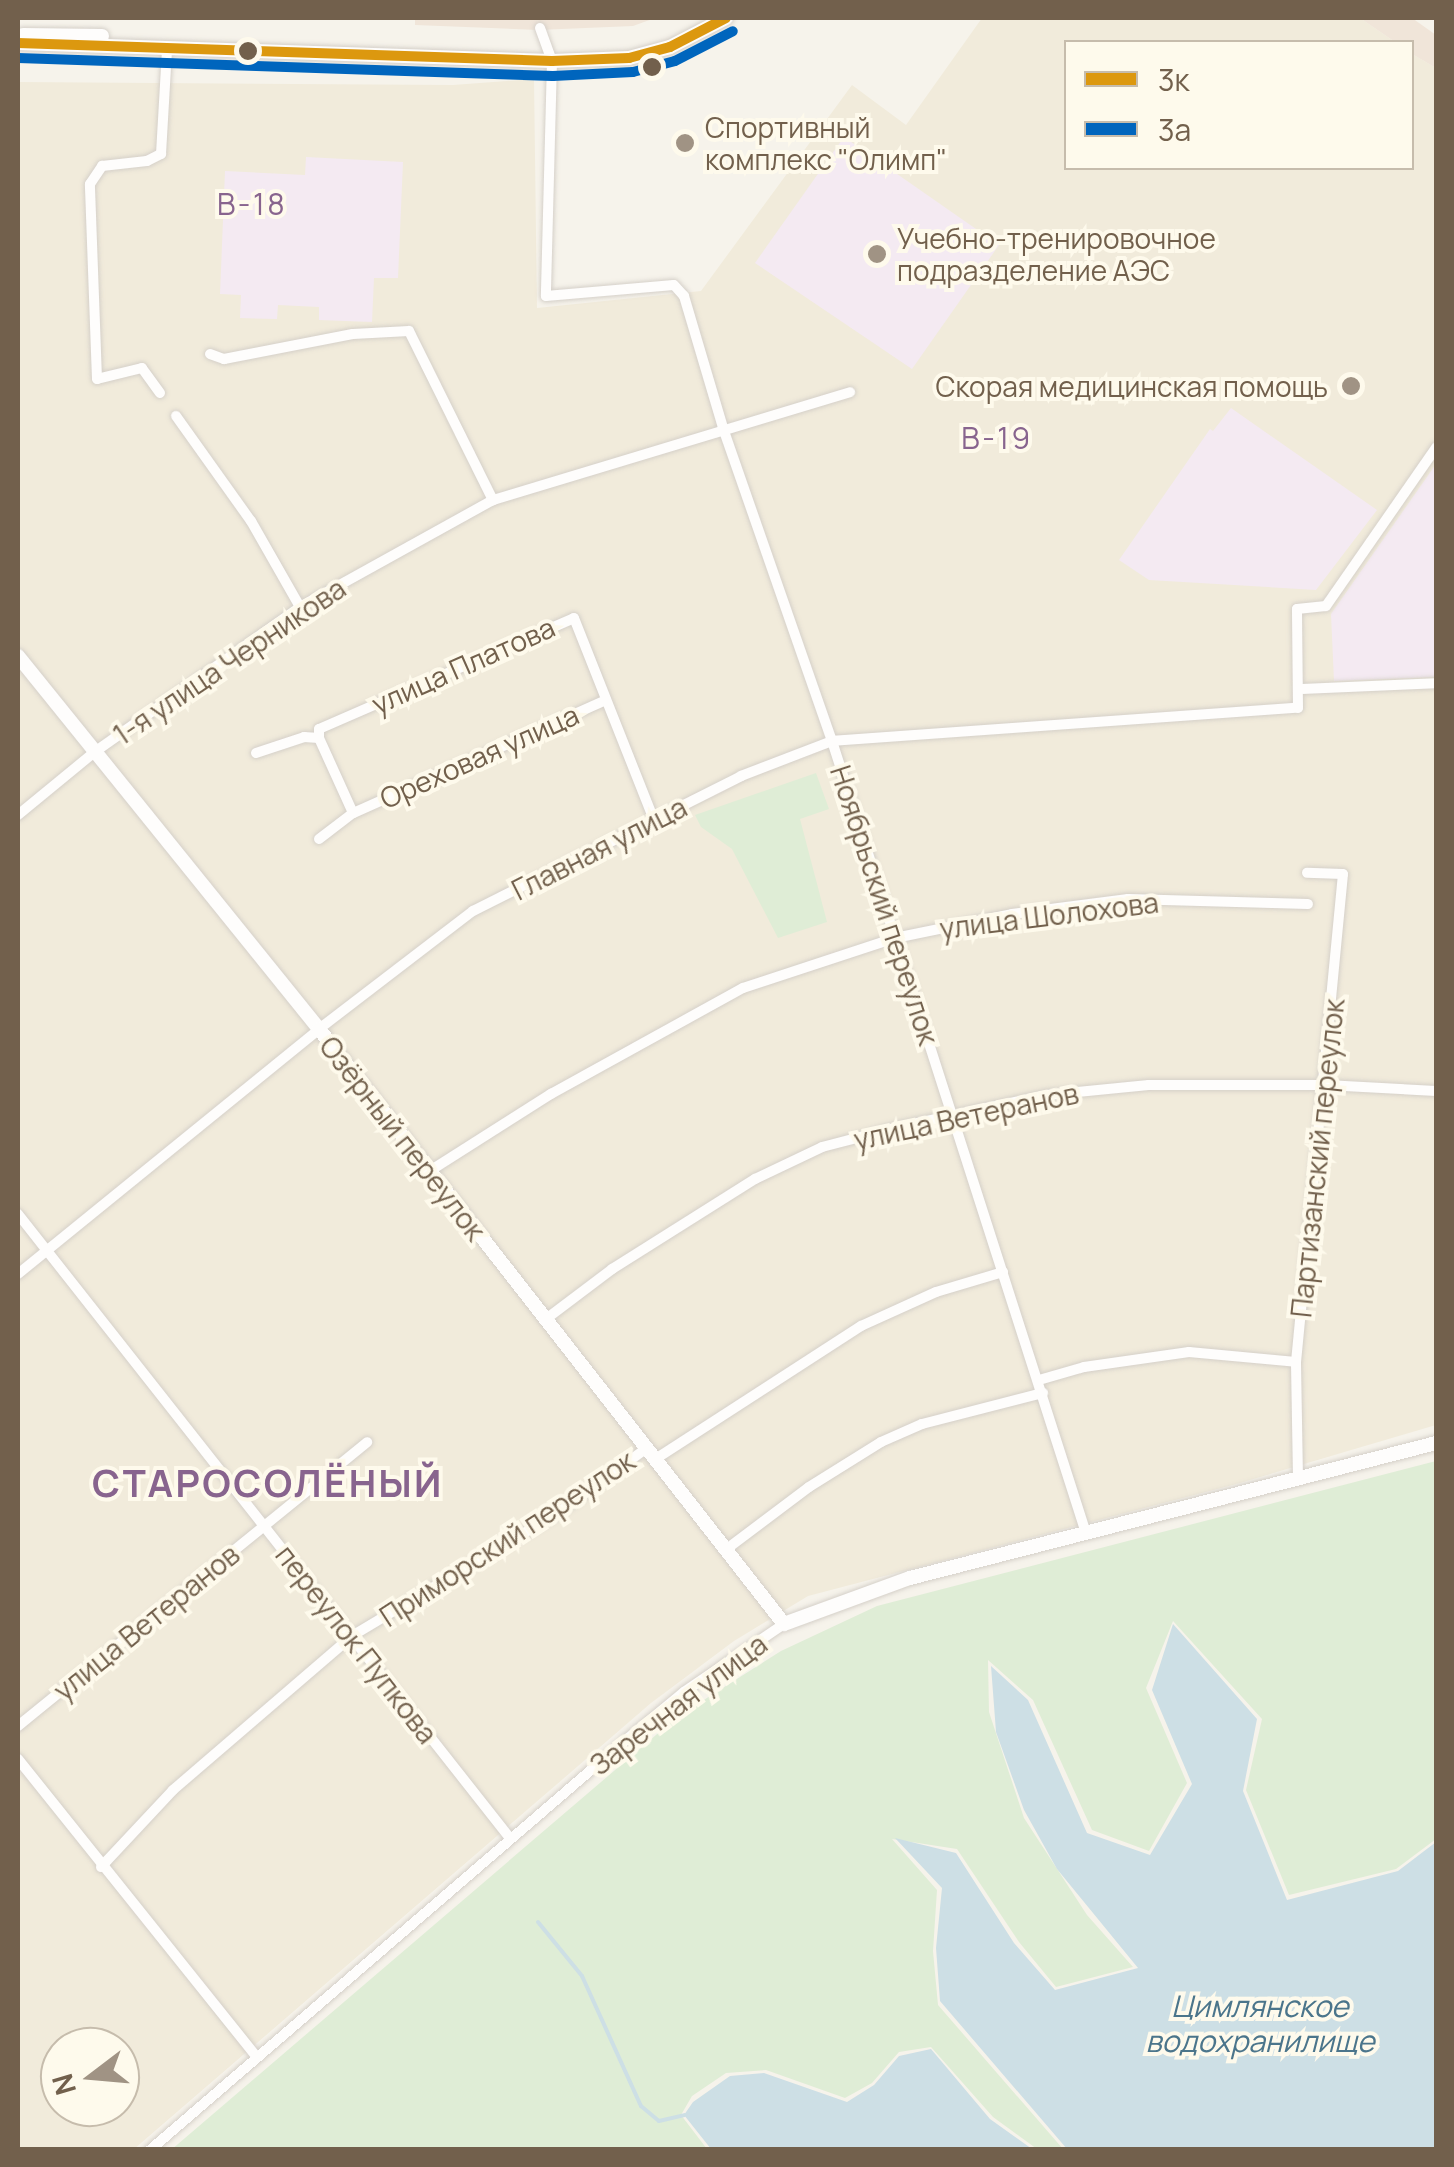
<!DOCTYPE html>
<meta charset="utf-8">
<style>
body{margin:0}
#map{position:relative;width:1454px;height:2167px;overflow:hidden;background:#f6f3eb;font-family:Manrope,sans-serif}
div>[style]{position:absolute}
.residential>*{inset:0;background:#f1ebdb}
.commercial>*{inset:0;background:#f0e5d9}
.education>*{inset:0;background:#f4eaf2}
.green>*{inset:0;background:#dfedd6}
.water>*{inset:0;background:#cddfe5}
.stream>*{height:4px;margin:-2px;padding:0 2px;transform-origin:2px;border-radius:2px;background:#cddfe5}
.roads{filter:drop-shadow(0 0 2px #d5d0c9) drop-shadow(0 0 2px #d5d0c9)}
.street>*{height:10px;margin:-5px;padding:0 5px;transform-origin:5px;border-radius:5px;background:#fefdfc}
.secondary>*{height:14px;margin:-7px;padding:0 7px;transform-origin:7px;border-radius:7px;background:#fefdfc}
.bus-1>*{height:10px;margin:-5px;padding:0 5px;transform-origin:5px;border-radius:5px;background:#dc980f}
.bus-2>*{height:10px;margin:-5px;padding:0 5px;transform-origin:5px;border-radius:5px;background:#0065bd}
.dots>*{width:28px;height:28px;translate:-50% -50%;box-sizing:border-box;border:5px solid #fefaec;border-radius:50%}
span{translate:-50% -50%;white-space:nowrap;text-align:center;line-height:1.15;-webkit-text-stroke:8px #fefaec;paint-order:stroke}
.poi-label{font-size:28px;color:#72604c}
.left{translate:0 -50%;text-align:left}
.right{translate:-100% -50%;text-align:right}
.street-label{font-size:28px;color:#72604c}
.neighbourhood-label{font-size:30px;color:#88648e;letter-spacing:2.5px}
.water-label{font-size:30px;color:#4b758b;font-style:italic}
.district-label{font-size:38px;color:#88648e;font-weight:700;letter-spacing:2.5px}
.frame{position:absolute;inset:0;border:20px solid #72604c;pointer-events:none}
.legend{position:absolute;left:1064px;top:40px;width:350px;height:130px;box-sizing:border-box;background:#fefaec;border:2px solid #c6bcac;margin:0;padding:12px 18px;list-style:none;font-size:30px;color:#72604c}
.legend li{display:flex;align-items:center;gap:20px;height:50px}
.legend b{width:50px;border:2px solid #c6bcac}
.north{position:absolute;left:40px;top:2027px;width:100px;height:100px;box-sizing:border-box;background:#fefaec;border:2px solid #c6bcac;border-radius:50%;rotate:254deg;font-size:28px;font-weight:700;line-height:40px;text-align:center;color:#72604c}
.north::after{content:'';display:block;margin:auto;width:35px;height:45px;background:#a09384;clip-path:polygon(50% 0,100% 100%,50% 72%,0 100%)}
</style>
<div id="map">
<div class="residential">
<div style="clip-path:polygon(evenodd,982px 18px,1360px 18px,1395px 42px,1066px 42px,1066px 168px,1412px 168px,1412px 54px,1436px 68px,1436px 1425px,1240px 1483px,808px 1596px,734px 1641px,651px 1703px,134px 2149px,18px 2150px,18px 82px,453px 85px,534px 79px,537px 308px,701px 291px,852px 85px,906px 125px,982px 18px,60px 2047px,120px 2047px,120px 2107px,60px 2107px,60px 2047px)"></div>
</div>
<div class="commercial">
<div style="clip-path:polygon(415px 18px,655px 18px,633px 26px,538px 30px,415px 25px)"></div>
<div style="clip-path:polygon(1360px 18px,1412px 18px,1436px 35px,1436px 68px,1412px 54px,1412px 42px,1395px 42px)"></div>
</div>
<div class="education">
<div style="clip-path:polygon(844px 137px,999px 245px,912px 369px,755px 263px)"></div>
<div style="clip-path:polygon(306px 157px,403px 162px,398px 278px,374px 278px,372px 322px,319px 320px,319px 307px,278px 305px,277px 319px,240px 318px,241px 295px,220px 294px,225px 171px,305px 175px)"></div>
<div style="clip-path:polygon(1231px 408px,1377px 510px,1316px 590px,1149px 580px,1119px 560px,1210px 429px,1213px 431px)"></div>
<div style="clip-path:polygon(1436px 464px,1436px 677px,1334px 681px,1331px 614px)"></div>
</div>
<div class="green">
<div style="clip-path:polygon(816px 773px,829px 809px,800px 819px,827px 922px,778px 938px,732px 849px,701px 827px,695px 815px)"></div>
<div style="clip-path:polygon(1436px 1461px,1436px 1839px,1396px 1869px,1289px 1895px,1246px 1790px,1262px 1719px,1173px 1621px,1146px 1688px,1187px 1783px,1149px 1851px,1092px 1830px,1033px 1700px,988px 1660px,989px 1712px,1024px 1818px,1087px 1915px,1133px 1967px,1056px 1987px,1019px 1942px,957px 1849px,892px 1839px,937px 1890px,933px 1951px,938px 2005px,1063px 2149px,1037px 2149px,993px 2117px,931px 2047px,899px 2052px,872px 2083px,845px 2098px,766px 2070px,726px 2073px,692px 2096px,681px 2115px,707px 2149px,171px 2150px,677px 1717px,781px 1651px,877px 1606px)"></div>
</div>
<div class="water">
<div style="clip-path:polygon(1173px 1624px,1257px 1719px,1243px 1791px,1287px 1900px,1398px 1871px,1436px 1842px,1436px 2149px,1067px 2149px,940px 2001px,936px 1948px,942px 1888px,895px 1838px,956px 1853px,1014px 1943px,1055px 1990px,1138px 1968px,1057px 1869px,1024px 1810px,996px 1732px,991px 1666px,1028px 1700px,1087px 1833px,1150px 1855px,1192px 1784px,1152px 1690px)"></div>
<div style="clip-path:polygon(931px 2049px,990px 2119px,1032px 2149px,711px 2149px,684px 2115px,693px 2102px,730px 2076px,764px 2073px,847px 2102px,874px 2085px,899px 2056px)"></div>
</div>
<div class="stream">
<div style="left:538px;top:1922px;width:70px;rotate:50.8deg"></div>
<div style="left:582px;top:1976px;width:143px;rotate:65.6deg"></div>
<div style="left:641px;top:2106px;width:23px;rotate:40deg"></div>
<div style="left:659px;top:2121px;width:26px;rotate:-13deg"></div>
</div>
<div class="roads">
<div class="street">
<div style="left:540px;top:28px;width:35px;rotate:70deg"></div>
<div style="left:552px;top:61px;width:235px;rotate:91.5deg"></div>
<div style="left:546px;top:296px;width:128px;rotate:-4.9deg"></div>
<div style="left:674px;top:285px;width:15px;rotate:48deg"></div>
<div style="left:684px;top:296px;width:138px;rotate:73.5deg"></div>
<div style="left:723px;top:428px;width:331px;rotate:70.8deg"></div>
<div style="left:832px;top:741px;width:829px;rotate:72.22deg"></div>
<div style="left:210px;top:354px;width:15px;rotate:20deg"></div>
<div style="left:224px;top:359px;width:131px;rotate:-11deg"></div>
<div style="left:353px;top:334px;width:56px;rotate:-3.1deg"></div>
<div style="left:409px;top:331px;width:189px;rotate:63.6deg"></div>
<div style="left:160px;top:393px;width:31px;rotate:-126deg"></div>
<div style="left:142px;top:368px;width:46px;rotate:166.3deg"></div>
<div style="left:97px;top:379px;width:195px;rotate:-92.1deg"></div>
<div style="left:90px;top:184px;width:22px;rotate:-56deg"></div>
<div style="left:102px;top:166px;width:45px;rotate:-6.3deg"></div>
<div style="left:147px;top:161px;width:16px;rotate:-27deg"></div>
<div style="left:161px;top:154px;width:105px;rotate:-86.7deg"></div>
<div style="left:176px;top:416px;width:129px;rotate:54.5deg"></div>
<div style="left:251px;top:521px;width:99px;rotate:60.3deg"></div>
<div style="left:1301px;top:689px;width:135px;rotate:-2.5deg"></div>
<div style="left:606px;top:700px;width:277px;rotate:155.9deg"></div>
<div style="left:353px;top:813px;width:82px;rotate:-114.4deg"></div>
<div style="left:319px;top:738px;width:9px;rotate:-90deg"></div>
<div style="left:319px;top:729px;width:278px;rotate:-23.5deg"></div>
<div style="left:574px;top:618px;width:217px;rotate:68.4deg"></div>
<div style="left:256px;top:753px;width:51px;rotate:-18.4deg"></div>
<div style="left:304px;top:737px;width:15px;rotate:4deg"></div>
<div style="left:18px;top:815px;width:101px;rotate:-39.4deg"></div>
<div style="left:96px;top:751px;width:250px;rotate:-35.2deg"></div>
<div style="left:300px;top:607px;width:221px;rotate:-29deg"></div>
<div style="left:493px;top:500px;width:373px;rotate:-16.8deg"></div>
<div style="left:319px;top:839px;width:43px;rotate:-37.4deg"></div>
<div style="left:428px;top:1172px;width:146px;rotate:-32.4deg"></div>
<div style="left:551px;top:1094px;width:219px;rotate:-28.9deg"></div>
<div style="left:743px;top:988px;width:160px;rotate:-18.2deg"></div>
<div style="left:895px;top:938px;width:119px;rotate:-11.6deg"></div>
<div style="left:1012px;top:914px;width:117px;rotate:-7.4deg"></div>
<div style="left:1128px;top:899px;width:180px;rotate:1.6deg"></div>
<div style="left:18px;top:1214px;width:795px;rotate:51.75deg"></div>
<div style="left:18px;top:1274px;width:388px;rotate:-39.1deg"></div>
<div style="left:319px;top:1029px;width:194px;rotate:-37.5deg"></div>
<div style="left:473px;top:911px;width:300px;rotate:-26.7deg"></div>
<div style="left:741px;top:776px;width:97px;rotate:-21deg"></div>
<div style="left:832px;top:741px;width:467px;rotate:-4.1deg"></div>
<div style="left:1298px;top:708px;width:99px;rotate:-90.6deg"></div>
<div style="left:1297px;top:609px;width:29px;rotate:-6deg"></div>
<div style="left:1326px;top:606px;width:193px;rotate:-55.2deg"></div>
<div style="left:546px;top:1319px;width:83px;rotate:-37.1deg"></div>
<div style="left:612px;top:1269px;width:169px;rotate:-32.2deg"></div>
<div style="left:755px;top:1179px;width:74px;rotate:-25.5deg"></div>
<div style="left:822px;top:1147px;width:80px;rotate:-14.6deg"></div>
<div style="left:899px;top:1127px;width:151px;rotate:-12.2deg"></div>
<div style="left:1047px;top:1095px;width:102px;rotate:-5.6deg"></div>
<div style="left:1149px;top:1085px;width:177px"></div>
<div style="left:1326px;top:1085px;width:110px;rotate:3.1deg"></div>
<div style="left:1039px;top:1380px;width:47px;rotate:-16.1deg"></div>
<div style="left:1084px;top:1367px;width:106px;rotate:-8.1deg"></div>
<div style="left:1189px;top:1352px;width:107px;rotate:5.3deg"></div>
<div style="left:657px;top:1458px;width:243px;rotate:-32.9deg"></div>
<div style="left:861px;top:1326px;width:82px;rotate:-24.4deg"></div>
<div style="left:936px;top:1292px;width:70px;rotate:-16.6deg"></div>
<div style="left:1298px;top:1478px;width:116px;rotate:-91deg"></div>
<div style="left:1296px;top:1362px;width:490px;rotate:-84.5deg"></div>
<div style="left:1343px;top:874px;width:36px;rotate:-178deg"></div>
<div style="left:728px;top:1548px;width:101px;rotate:-37deg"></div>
<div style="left:809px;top:1487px;width:85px;rotate:-32deg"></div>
<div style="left:881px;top:1442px;width:45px;rotate:-23.7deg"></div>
<div style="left:922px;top:1424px;width:125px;rotate:-14.4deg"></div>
<div style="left:18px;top:1726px;width:450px;rotate:-39.1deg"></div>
<div style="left:18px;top:1759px;width:382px;rotate:51.3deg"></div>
<div style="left:101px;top:1867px;width:105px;rotate:-46.9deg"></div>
<div style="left:173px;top:1790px;width:236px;rotate:-40.7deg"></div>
<div style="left:352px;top:1636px;width:238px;rotate:-30.9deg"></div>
<div style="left:556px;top:1514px;width:112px;rotate:-36deg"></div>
<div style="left:150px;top:2150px;width:630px;rotate:-40.75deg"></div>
<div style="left:627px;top:1739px;width:74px;rotate:-39.5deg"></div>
<div style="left:684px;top:1692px;width:121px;rotate:-34.2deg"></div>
</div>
<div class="secondary">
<div style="left:23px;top:35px;width:79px;rotate:0.7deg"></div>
<div style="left:18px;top:43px;width:534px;rotate:1.93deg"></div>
<div style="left:552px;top:61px;width:77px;rotate:-2.2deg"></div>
<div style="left:629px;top:58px;width:42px;rotate:-15deg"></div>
<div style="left:670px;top:47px;width:63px;rotate:-27.4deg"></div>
<div style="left:18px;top:656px;width:479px;rotate:51.1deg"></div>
<div style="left:319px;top:1029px;width:755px;rotate:51.99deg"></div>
<div style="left:784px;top:1624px;width:134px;rotate:-20.1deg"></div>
<div style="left:910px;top:1578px;width:543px;rotate:-14.39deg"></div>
</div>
</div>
<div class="bus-1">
<div style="left:18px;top:43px;width:534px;rotate:1.93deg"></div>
<div style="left:552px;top:61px;width:77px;rotate:-2.2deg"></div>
<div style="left:629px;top:58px;width:42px;rotate:-15deg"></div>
<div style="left:670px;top:47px;width:63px;rotate:-27.4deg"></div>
</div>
<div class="bus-2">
<div style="left:18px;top:58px;width:535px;rotate:1.93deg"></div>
<div style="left:553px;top:76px;width:80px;rotate:-2.9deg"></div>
<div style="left:633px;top:72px;width:43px;rotate:-14.7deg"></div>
<div style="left:675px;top:61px;width:65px;rotate:-27.3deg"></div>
</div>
<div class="dots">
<div style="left:248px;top:51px;background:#72604c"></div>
<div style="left:652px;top:67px;background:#72604c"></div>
<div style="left:685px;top:143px;background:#a09384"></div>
<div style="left:877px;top:254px;background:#a09384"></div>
<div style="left:1351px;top:386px;background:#a09384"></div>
</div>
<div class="poi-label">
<span class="left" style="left:705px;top:143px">Спортивный<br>комплекс "Олимп"</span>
<span class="left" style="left:897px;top:254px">Учебно-тренировочное<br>подразделение АЭС</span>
<span class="right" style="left:1328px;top:386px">Скорая медицинская помощь</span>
</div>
<div class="street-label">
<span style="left:229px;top:661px;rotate:-34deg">1-я улица Черникова</span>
<span style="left:463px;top:665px;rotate:-24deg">улица Платова</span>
<span style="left:479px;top:756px;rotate:-24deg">Ореховая улица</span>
<span style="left:599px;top:848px;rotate:-27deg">Главная улица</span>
<span style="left:885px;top:905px;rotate:72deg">Ноябрьский переулок</span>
<span style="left:1049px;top:915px;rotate:-7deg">улица Шолохова</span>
<span style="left:966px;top:1116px;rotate:-12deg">улица Ветеранов</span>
<span style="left:403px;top:1138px;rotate:52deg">Озёрный переулок</span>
<span style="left:1317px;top:1158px;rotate:-84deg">Партизанский переулок</span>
<span style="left:507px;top:1538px;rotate:-33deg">Приморский переулок</span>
<span style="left:146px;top:1622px;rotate:-39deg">улица Ветеранов</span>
<span style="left:357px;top:1644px;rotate:52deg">переулок Пупкова</span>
<span style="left:678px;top:1704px;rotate:-37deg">Заречная улица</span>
</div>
<div class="neighbourhood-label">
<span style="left:252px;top:204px">В-18</span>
<span style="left:997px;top:438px">В-19</span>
</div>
<div class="water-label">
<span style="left:1260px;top:2023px">Цимлянское<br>водохранилище</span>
</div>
<div class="district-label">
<span style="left:268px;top:1483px">СТАРОCОЛЁНЫЙ</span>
</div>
<div class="frame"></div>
<ul class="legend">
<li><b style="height:12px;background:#dc980f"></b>3к</li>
<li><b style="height:12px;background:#0065bd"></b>3а</li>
</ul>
<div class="north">N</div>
</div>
